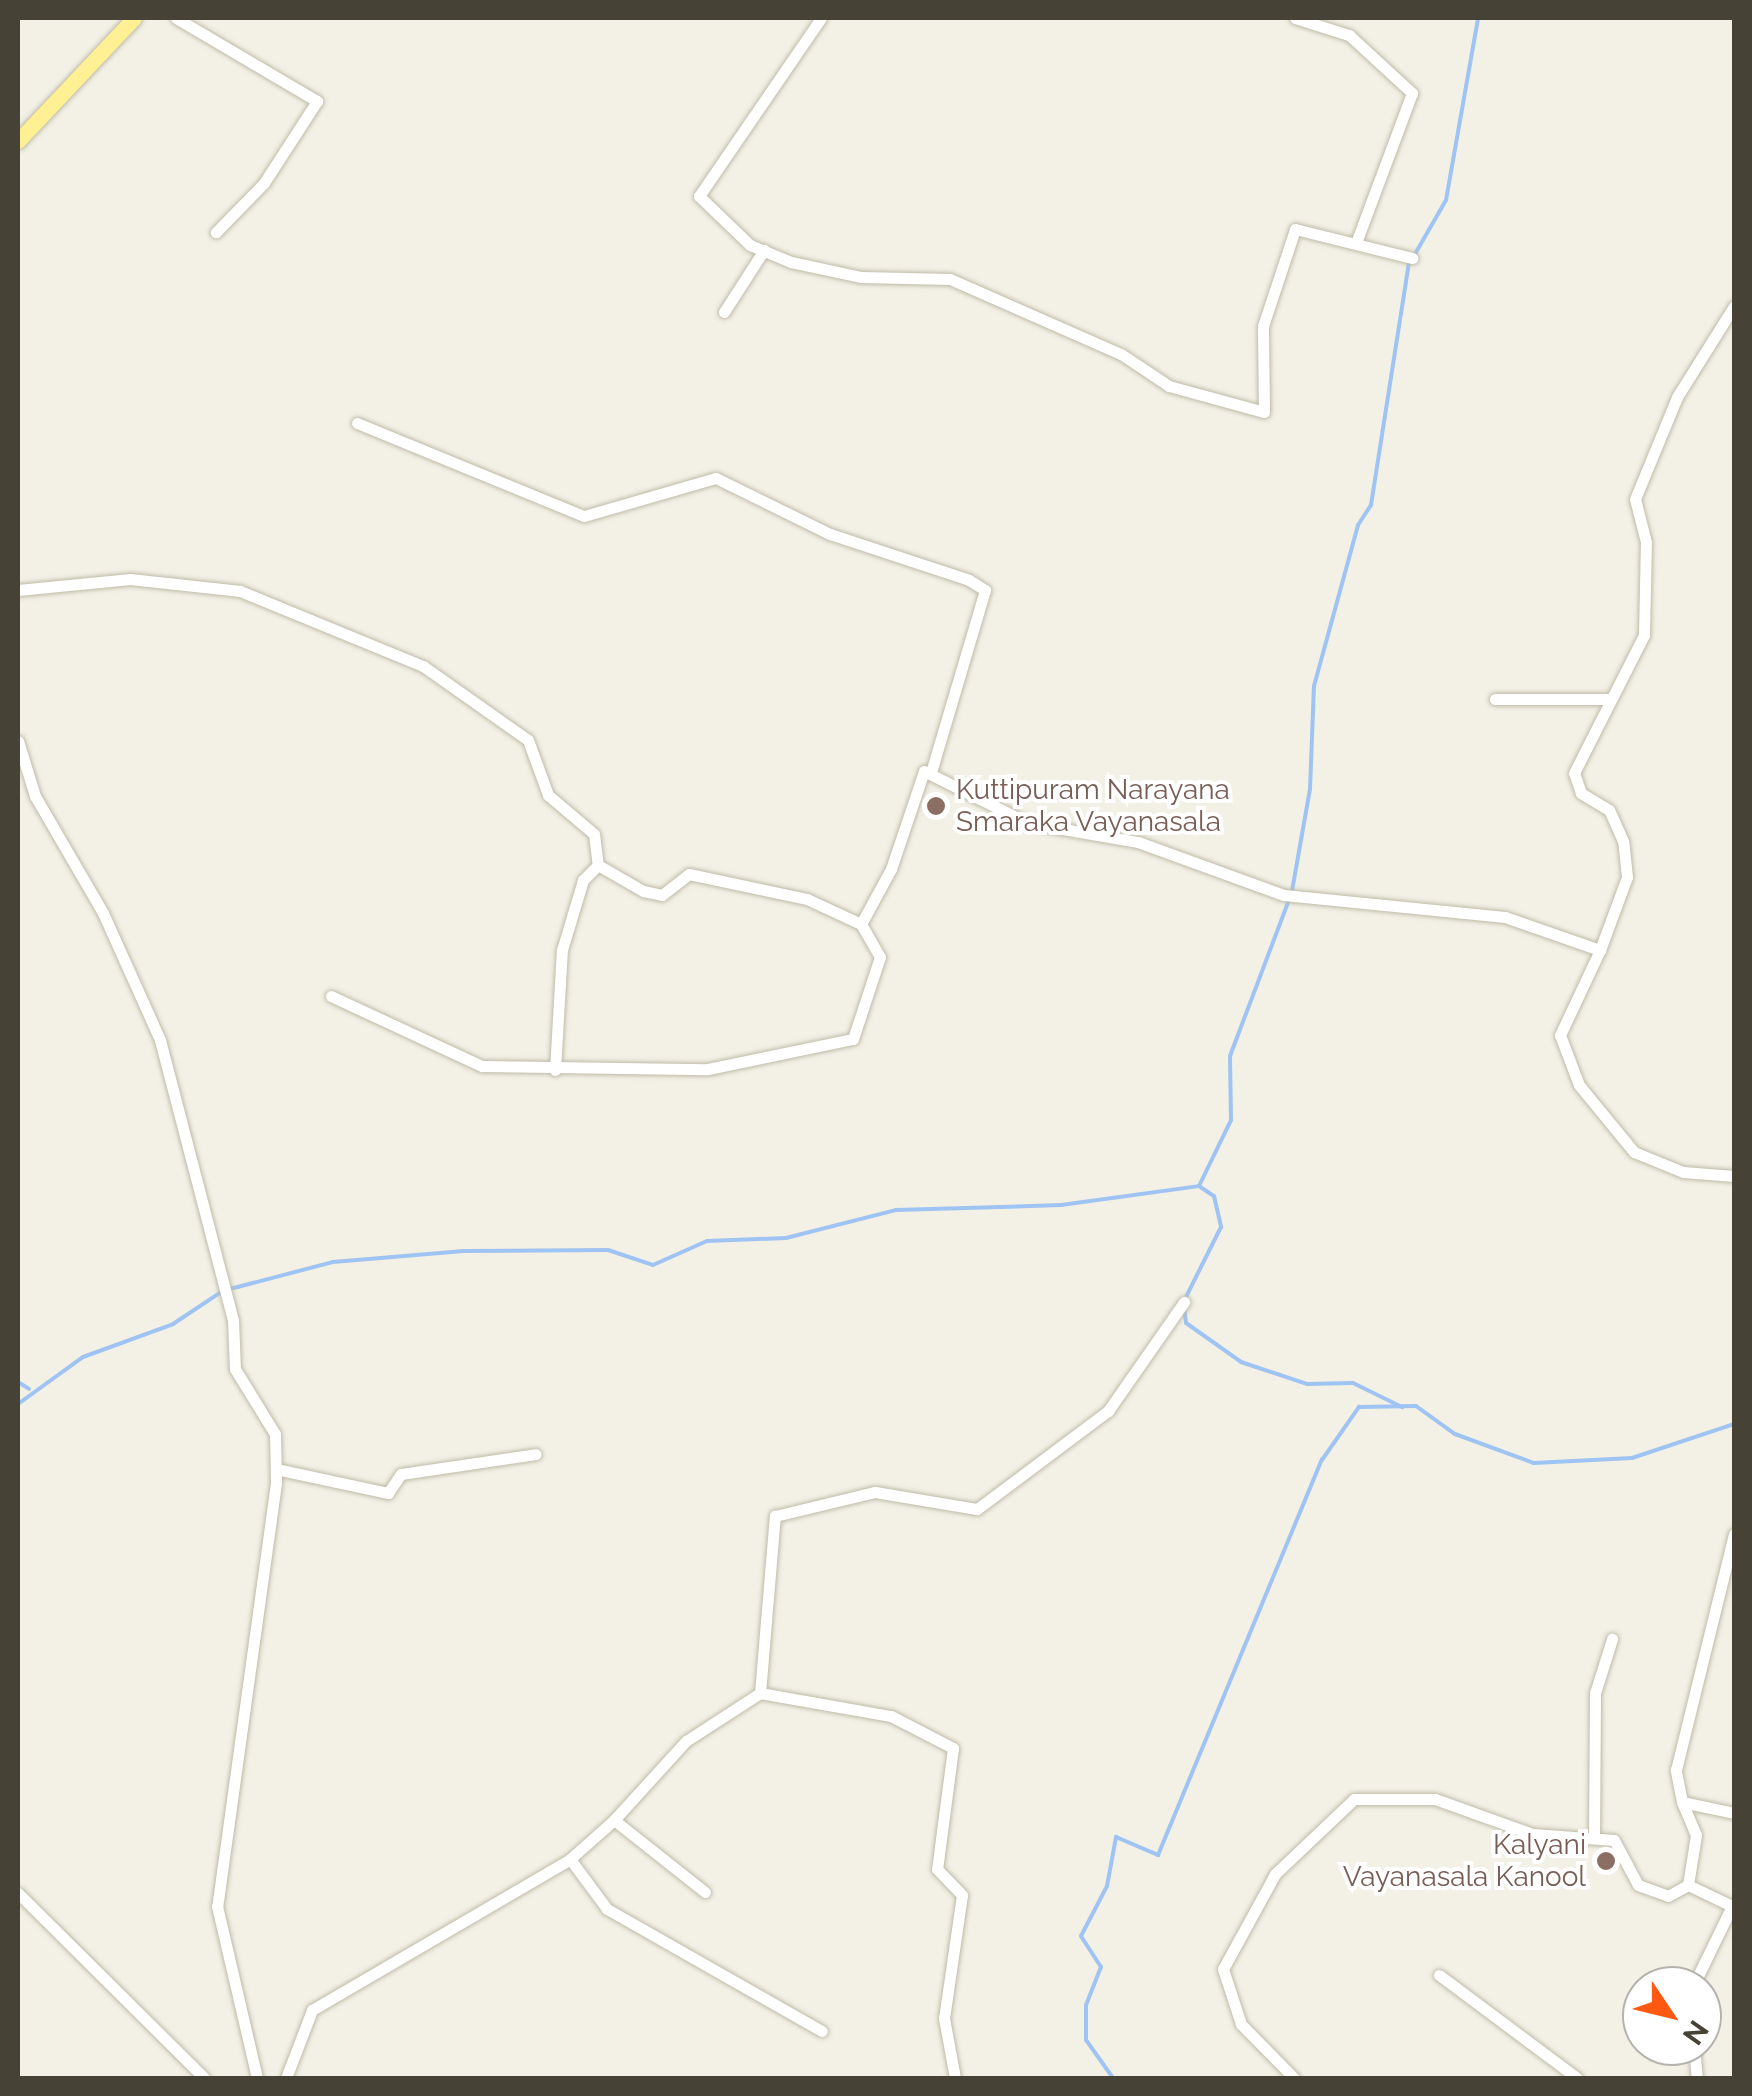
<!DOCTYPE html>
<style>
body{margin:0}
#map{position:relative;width:1752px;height:2096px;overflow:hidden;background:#f3f1e6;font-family:Raleway,sans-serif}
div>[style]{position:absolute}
.stream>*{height:4px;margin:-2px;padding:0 2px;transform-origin:2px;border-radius:2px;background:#9fc4f3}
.roads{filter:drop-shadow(0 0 2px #bfbba8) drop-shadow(0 0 2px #bfbba8)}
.minor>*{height:11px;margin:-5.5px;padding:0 5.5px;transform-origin:5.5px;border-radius:5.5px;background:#fff}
.major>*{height:15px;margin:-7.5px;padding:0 7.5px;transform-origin:7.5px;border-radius:7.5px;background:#fff093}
.dots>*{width:28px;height:28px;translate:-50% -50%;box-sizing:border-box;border:5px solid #fff;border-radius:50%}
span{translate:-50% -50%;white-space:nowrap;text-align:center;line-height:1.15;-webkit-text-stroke:8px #fff;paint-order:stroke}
.education-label{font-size:28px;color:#785e54}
.left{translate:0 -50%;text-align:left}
.right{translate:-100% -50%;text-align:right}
.frame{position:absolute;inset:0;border:20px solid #464235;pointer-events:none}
.north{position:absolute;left:1622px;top:1966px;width:100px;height:100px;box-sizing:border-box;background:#fff;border:2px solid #b5b3ae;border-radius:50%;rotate:125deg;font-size:28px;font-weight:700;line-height:40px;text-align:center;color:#464235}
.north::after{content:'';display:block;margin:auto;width:35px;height:45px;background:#ff5911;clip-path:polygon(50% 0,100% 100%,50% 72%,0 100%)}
</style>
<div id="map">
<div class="stream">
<div style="left:1415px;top:254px;width:62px;rotate:-60.1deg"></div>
<div style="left:1446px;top:200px;width:185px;rotate:-80deg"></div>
<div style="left:1292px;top:891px;width:104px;rotate:-80deg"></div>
<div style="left:1310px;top:789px;width:103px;rotate:-87.8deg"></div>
<div style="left:1314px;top:686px;width:167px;rotate:-74.7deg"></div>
<div style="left:1358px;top:525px;width:24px;rotate:-57deg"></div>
<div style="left:1371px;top:505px;width:246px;rotate:-81.1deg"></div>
<div style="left:1199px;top:1186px;width:73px;rotate:-64.1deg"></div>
<div style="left:1231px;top:1120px;width:64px;rotate:-90.9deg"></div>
<div style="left:1230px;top:1056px;width:167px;rotate:-69.3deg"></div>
<div style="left:230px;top:1289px;width:106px;rotate:-14.7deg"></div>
<div style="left:333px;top:1262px;width:131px;rotate:-4.8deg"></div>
<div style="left:464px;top:1251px;width:144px;rotate:-0.4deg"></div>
<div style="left:608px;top:1250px;width:47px;rotate:18.4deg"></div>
<div style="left:653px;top:1265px;width:59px;rotate:-24deg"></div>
<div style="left:707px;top:1241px;width:79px;rotate:-2.2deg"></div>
<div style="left:786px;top:1238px;width:114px;rotate:-14.3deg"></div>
<div style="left:896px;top:1210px;width:165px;rotate:-1.7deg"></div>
<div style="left:1061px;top:1205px;width:139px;rotate:-7.8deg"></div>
<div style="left:1199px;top:1186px;width:18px;rotate:34deg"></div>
<div style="left:1214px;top:1196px;width:32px;rotate:77deg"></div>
<div style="left:1221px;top:1227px;width:80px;rotate:116.6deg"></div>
<div style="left:1184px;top:1308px;width:15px;rotate:82deg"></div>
<div style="left:1186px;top:1323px;width:67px;rotate:35.3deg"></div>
<div style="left:1241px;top:1362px;width:70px;rotate:18.4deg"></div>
<div style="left:1307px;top:1384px;width:46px;rotate:-1.2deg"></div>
<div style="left:1353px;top:1383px;width:55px;rotate:26.1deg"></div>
<div style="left:18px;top:1382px;width:13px;rotate:32deg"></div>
<div style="left:18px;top:1404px;width:80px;rotate:-35.9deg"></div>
<div style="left:83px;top:1357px;width:96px;rotate:-20.1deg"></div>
<div style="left:173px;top:1324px;width:58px;rotate:-33.7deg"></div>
<div style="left:1113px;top:2078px;width:47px;rotate:-125.4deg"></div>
<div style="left:1086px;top:2040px;width:35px;rotate:-90deg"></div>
<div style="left:1086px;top:2005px;width:41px;rotate:-68.5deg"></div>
<div style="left:1101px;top:1967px;width:37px;rotate:-123deg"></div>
<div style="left:1081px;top:1936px;width:56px;rotate:-62.5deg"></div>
<div style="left:1107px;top:1886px;width:50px;rotate:-79.6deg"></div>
<div style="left:1116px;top:1837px;width:46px;rotate:23.2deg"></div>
<div style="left:1158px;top:1855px;width:428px;rotate:-67.5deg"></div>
<div style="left:1322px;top:1460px;width:65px;rotate:-55.1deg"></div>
<div style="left:1359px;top:1407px;width:57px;rotate:-1deg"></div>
<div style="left:1416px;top:1406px;width:48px;rotate:35.7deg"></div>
<div style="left:1455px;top:1434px;width:84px;rotate:20.2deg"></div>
<div style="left:1534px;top:1463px;width:98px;rotate:-2.9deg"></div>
<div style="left:1632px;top:1458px;width:108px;rotate:-18.4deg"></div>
</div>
<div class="roads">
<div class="minor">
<div style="left:176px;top:18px;width:164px;rotate:30.5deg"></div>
<div style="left:317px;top:101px;width:98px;rotate:122.9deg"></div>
<div style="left:264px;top:183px;width:69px;rotate:134.4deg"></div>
<div style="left:821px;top:18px;width:216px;rotate:124.4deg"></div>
<div style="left:699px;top:196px;width:71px;rotate:43.9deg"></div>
<div style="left:750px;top:245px;width:44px;rotate:22.5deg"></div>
<div style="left:791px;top:262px;width:72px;rotate:12.1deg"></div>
<div style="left:861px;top:277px;width:89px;rotate:1.3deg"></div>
<div style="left:950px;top:279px;width:187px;rotate:23.7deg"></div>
<div style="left:1121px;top:354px;width:58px;rotate:33.7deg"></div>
<div style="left:1169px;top:386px;width:98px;rotate:15.3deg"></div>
<div style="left:1264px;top:412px;width:86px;rotate:-90.7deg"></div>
<div style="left:1263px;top:326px;width:102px;rotate:-71.7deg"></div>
<div style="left:1295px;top:229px;width:121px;rotate:13.9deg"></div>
<div style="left:1295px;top:18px;width:57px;rotate:17.5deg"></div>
<div style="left:1349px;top:35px;width:86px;rotate:42.6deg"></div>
<div style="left:1412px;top:93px;width:157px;rotate:110.5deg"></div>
<div style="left:724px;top:312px;width:74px;rotate:-57.2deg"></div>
<div style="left:357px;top:423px;width:245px;rotate:22.3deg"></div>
<div style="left:584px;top:516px;width:137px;rotate:-16.1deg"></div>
<div style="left:716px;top:478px;width:127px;rotate:26.2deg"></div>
<div style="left:830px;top:534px;width:146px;rotate:18.3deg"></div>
<div style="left:969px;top:580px;width:19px;rotate:32deg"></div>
<div style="left:985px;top:590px;width:190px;rotate:106.5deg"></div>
<div style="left:18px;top:590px;width:113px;rotate:-5.6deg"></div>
<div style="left:130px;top:579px;width:111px;rotate:6.2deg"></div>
<div style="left:240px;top:591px;width:198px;rotate:22.3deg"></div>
<div style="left:423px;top:666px;width:128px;rotate:35.2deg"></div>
<div style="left:528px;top:740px;width:59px;rotate:70deg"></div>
<div style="left:548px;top:795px;width:60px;rotate:40.3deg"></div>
<div style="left:594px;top:834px;width:31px;rotate:83deg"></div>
<div style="left:598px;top:865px;width:52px;rotate:30deg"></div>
<div style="left:643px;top:891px;width:19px;rotate:12deg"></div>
<div style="left:662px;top:895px;width:34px;rotate:-38deg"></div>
<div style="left:689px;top:874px;width:121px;rotate:12deg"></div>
<div style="left:807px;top:899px;width:60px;rotate:24.8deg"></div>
<div style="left:861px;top:924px;width:63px;rotate:-61.4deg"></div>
<div style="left:891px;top:869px;width:103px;rotate:-71.4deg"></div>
<div style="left:924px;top:771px;width:116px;rotate:26.6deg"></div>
<div style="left:1028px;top:823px;width:112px;rotate:9.8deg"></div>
<div style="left:1138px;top:842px;width:155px;rotate:20deg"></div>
<div style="left:1284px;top:895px;width:222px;rotate:5.7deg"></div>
<div style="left:1505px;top:917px;width:101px;rotate:19.2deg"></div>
<div style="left:1600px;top:950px;width:78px;rotate:-69.7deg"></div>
<div style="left:1627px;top:877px;width:36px;rotate:-96deg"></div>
<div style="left:1623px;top:841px;width:34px;rotate:-114deg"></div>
<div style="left:1609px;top:810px;width:33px;rotate:-149deg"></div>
<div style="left:1581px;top:793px;width:21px;rotate:-109deg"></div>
<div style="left:1574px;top:773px;width:155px;rotate:-63.1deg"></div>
<div style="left:1644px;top:635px;width:93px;rotate:-88.8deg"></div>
<div style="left:1646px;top:542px;width:44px;rotate:-104.3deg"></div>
<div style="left:1635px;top:499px;width:110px;rotate:-67.6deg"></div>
<div style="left:1677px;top:397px;width:107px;rotate:-57.9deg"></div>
<div style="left:1495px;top:699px;width:116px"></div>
<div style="left:18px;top:741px;width:58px;rotate:72.8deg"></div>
<div style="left:35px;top:796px;width:135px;rotate:59.8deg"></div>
<div style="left:103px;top:913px;width:139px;rotate:65.8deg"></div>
<div style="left:160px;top:1040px;width:289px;rotate:75.4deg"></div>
<div style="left:233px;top:1320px;width:49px;rotate:87.7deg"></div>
<div style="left:235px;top:1369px;width:76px;rotate:58.4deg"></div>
<div style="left:275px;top:1434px;width:49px;rotate:88.8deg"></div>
<div style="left:276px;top:1483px;width:427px;rotate:97.9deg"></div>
<div style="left:217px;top:1906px;width:177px;rotate:76.9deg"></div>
<div style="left:1600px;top:950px;width:94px;rotate:115.2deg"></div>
<div style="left:1560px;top:1035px;width:53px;rotate:69.2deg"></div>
<div style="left:1579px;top:1085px;width:87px;rotate:50.6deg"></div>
<div style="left:1634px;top:1152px;width:53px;rotate:22.2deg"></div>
<div style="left:1683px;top:1172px;width:51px;rotate:4.5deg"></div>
<div style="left:331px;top:996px;width:166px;rotate:24.9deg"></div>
<div style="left:482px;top:1066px;width:226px;rotate:0.8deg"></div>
<div style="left:708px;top:1069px;width:148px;rotate:-11.7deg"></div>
<div style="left:853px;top:1039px;width:86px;rotate:-71.8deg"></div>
<div style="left:880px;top:957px;width:38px;rotate:-120deg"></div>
<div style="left:555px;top:1070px;width:120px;rotate:-86.7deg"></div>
<div style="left:562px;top:950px;width:73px;rotate:-73.3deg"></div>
<div style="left:583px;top:880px;width:21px;rotate:-45deg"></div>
<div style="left:276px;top:1469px;width:115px;rotate:12.1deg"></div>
<div style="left:388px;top:1493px;width:23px;rotate:-56deg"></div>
<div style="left:401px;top:1474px;width:136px;rotate:-8.4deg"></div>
<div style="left:760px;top:1693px;width:178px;rotate:-85.2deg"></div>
<div style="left:775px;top:1516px;width:103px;rotate:-13.5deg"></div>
<div style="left:875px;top:1492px;width:103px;rotate:9.5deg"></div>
<div style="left:977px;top:1509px;width:164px;rotate:-36.8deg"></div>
<div style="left:1108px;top:1411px;width:133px;rotate:-55.1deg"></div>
<div style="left:1682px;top:1802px;width:33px;rotate:-101deg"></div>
<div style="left:1676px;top:1770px;width:243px;rotate:-76.2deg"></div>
<div style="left:614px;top:1820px;width:107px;rotate:-47.7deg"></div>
<div style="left:686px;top:1741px;width:88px;rotate:-33deg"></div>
<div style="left:760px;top:1693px;width:133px;rotate:10deg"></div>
<div style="left:891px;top:1716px;width:70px;rotate:27.3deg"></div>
<div style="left:953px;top:1748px;width:122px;rotate:97.5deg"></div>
<div style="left:937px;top:1869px;width:36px;rotate:46deg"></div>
<div style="left:962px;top:1895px;width:124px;rotate:98.3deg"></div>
<div style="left:944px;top:2018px;width:61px;rotate:79.6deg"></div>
<div style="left:1594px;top:1838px;width:145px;rotate:-89.6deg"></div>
<div style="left:1595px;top:1693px;width:57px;rotate:-72.5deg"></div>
<div style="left:570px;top:1859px;width:59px;rotate:-41.6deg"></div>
<div style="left:614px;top:1820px;width:116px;rotate:38.4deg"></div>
<div style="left:18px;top:1893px;width:262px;rotate:44.8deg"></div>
<div style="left:1439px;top:1975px;width:172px;rotate:36.7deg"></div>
<div style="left:1693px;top:1986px;width:89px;rotate:-64deg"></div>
<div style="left:1732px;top:1906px;width:49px;rotate:-154.5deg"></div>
<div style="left:1688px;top:1885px;width:51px;rotate:-80.9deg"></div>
<div style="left:1696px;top:1835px;width:36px;rotate:-113deg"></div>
<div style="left:1682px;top:1802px;width:53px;rotate:11.9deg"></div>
<div style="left:1694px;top:2046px;width:32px;rotate:85deg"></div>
<div style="left:286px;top:2078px;width:73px;rotate:-69.1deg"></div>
<div style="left:312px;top:2010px;width:299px;rotate:-30.3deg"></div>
<div style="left:570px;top:1859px;width:62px;rotate:53.5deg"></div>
<div style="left:607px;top:1909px;width:247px;rotate:29.6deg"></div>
<div style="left:1294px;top:2078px;width:76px;rotate:-134.5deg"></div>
<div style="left:1241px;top:2024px;width:58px;rotate:-108.1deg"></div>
<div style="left:1223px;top:1969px;width:108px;rotate:-61.3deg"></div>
<div style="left:1275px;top:1874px;width:109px;rotate:-43.5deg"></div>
<div style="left:1354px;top:1799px;width:81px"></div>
<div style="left:1435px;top:1799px;width:104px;rotate:19.7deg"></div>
<div style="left:1533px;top:1834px;width:81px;rotate:4.2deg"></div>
<div style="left:1614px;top:1840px;width:51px;rotate:61.9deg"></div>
<div style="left:1638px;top:1885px;width:32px;rotate:20deg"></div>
<div style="left:1668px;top:1896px;width:23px;rotate:-29deg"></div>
</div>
<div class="major">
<div style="left:18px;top:141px;width:169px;rotate:-46.7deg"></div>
</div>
</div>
<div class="dots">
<div style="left:936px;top:806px;background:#8d6e63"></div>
<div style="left:1606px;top:1861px;background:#8d6e63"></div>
</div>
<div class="education-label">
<span class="left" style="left:956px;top:806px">Kuttipuram Narayana<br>Smaraka Vayanasala</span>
<span class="right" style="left:1586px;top:1861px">Kalyani<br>Vayanasala Kanool</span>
</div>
<div class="frame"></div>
<div class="north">N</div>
</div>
